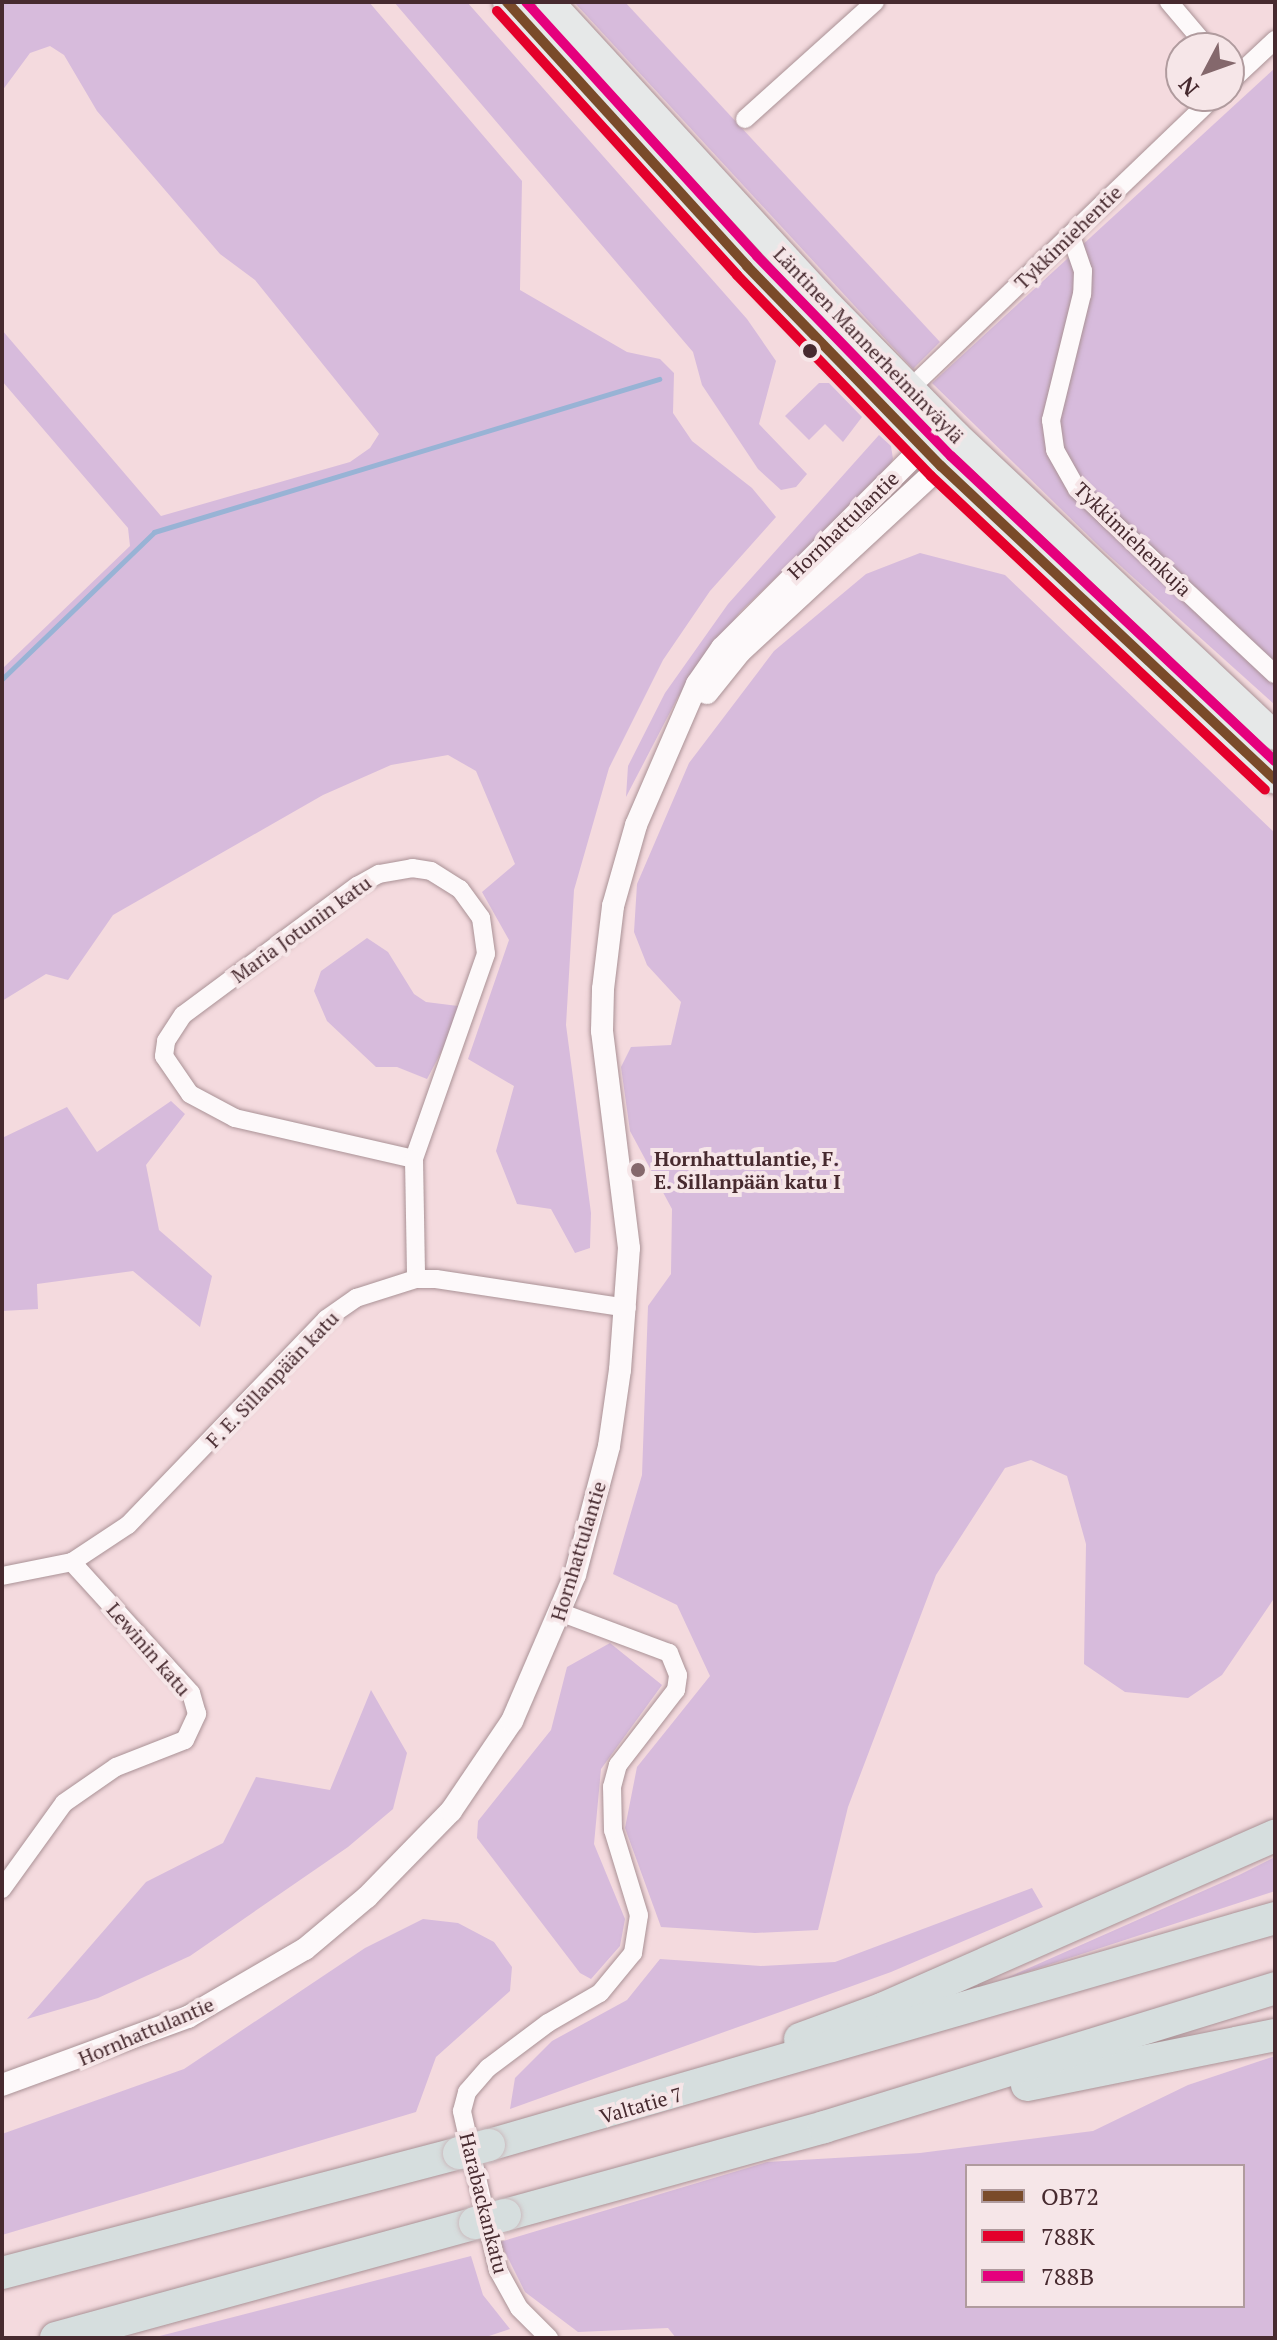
<!DOCTYPE html>
<meta charset="utf-8">
<style>
body{margin:0}
#map{position:relative;width:1277px;height:2340px;overflow:hidden;background:#f4dade;font-family:"PT Serif",serif}
div>[style]{position:absolute}
.green>*{inset:0;background:#d7bbdc}
.stream>*{height:5px;margin:-2.5px;padding:0 2.5px;transform-origin:2.5px;border-radius:2.5px;background:#98b3d5}
.roads{filter:drop-shadow(0 0 2px #aa9296) drop-shadow(0 0 2px #aa9296)}
.minor>*{height:18px;margin:-9px;padding:0 9px;transform-origin:9px;border-radius:9px;background:#fdf9fa}
.tertiary>*{height:22px;margin:-11px;padding:0 11px;transform-origin:11px;border-radius:11px;background:#fdf9fa}
.primary>*{height:28px;margin:-14px;padding:0 14px;transform-origin:14px;border-radius:14px;background:#e6e8e8}
.motorway>*{height:32px;margin:-16px;padding:0 16px;transform-origin:16px;border-radius:16px;background:#d6dede}
.bridges{filter:drop-shadow(0 0 2px #cbbbbe) drop-shadow(0 0 2px #cbbbbe)}
.motorway-bridge>*{height:32px;margin:-16px;padding:0 16px;transform-origin:16px;border-radius:16px;background:#d6dede}
.bus-1>*{height:10px;margin:-5px;padding:0 5px;transform-origin:5px;border-radius:5px;background:#7a4b2a}
.bus-2>*{height:10px;margin:-5px;padding:0 5px;transform-origin:5px;border-radius:5px;background:#e4002b}
.bus-3>*{height:10px;margin:-5px;padding:0 5px;transform-origin:5px;border-radius:5px;background:#e5007d}
.dots>*{width:22px;height:22px;translate:-50% -50%;box-sizing:border-box;border:4px solid #f6e6e8;border-radius:50%}
span{translate:-50% -50%;white-space:nowrap;text-align:center;line-height:1.15;-webkit-text-stroke:8px #f6e6e8;paint-order:stroke}
.street-label{font-size:20px;color:#472a2f}
.poi-label{font-size:20px;color:#472a2f;font-weight:700}
.left{translate:0 -50%;text-align:left}
.frame{position:absolute;inset:0;border:4px solid #472a2f;pointer-events:none}
.legend{position:absolute;left:965px;top:2164px;width:280px;height:144px;box-sizing:border-box;background:#f6e6e8;border:2px solid #b09b9e;margin:0;padding:10px 14px;list-style:none;font-size:24px;color:#472a2f}
.legend li{display:flex;align-items:center;gap:16px;height:40px}
.legend b{width:40px;border:2px solid #b09b9e}
.north{position:absolute;left:1165px;top:32px;width:80px;height:80px;box-sizing:border-box;background:#f6e6e8;border:2px solid #b09b9e;border-radius:50%;rotate:229deg;font-size:22px;font-weight:700;line-height:32px;text-align:center;color:#472a2f}
.north::after{content:'';display:block;margin:auto;width:28px;height:36px;background:#84686c;clip-path:polygon(50% 0,100% 100%,50% 72%,0 100%)}
</style>
<div id="map">
<div class="green">
<div style="clip-path:polygon(2px 2px,369px 2px,522px 181px,520px 290px,627px 352px,660px 359px,674px 373px,673px 413px,692px 441px,752px 488px,776px 517px,710px 591px,663px 660px,609px 768px,574px 890px,566px 1025px,591px 1213px,590px 1248px,575px 1253px,551px 1209px,517px 1204px,496px 1151px,514px 1086px,468px 1059px,509px 940px,482px 892px,515px 864px,476px 771px,448px 755px,391px 765px,323px 795px,113px 915px,68px 980px,46px 974px,2px 1001px,2px 669px,130px 546px,128px 528px,2px 381px,2px 330px,161px 516px,350px 462px,370px 448px,379px 434px,255px 280px,220px 254px,97px 111px,64px 55px,50px 46px,30px 53px,2px 91px)"></div>
<div style="clip-path:polygon(394px 2px,467px 2px,747px 319px,776px 361px,759px 424px,807px 474px,796px 487px,781px 490px,758px 469px,702px 385px,693px 352px)"></div>
<div style="clip-path:polygon(574px 2px,625px 2px,940px 342px,913px 369px)"></div>
<div style="clip-path:polygon(1275px 68px,1275px 705px,1105px 552px,932px 383px)"></div>
<div style="clip-path:polygon(819px 383px,829px 383px,862px 417px,843px 442px,825px 424px,809px 440px,785px 416px)"></div>
<div style="clip-path:polygon(879px 435px,891px 446px,893px 459px,886px 472px,740px 612px,678px 697px,626px 797px,628px 766px,665px 693px,728px 604px)"></div>
<div style="clip-path:polygon(920px 553px,1005px 575px,1275px 833px,1275px 1597px,1222px 1675px,1188px 1698px,1125px 1692px,1084px 1664px,1086px 1544px,1067px 1476px,1031px 1460px,1005px 1468px,936px 1575px,848px 1807px,818px 1930px,755px 1933px,661px 1927px,625px 1828px,637px 1767px,710px 1676px,677px 1605px,613px 1574px,642px 1475px,648px 1306px,671px 1274px,672px 1209px,630px 1131px,621px 1067px,631px 1047px,671px 1045px,681px 1002px,647px 965px,634px 932px,637px 884px,689px 763px,774px 651px,866px 574px)"></div>
<div style="clip-path:polygon(367px 938px,388px 952px,414px 994px,426px 1002px,458px 1006px,462px 1013px,427px 1079px,397px 1067px,376px 1067px,327px 1021px,314px 991px,321px 971px)"></div>
<div style="clip-path:polygon(171px 1101px,185px 1114px,146px 1165px,159px 1230px,212px 1276px,200px 1327px,133px 1271px,37px 1284px,38px 1309px,2px 1311px,2px 1138px,67px 1107px,97px 1152px)"></div>
<div style="clip-path:polygon(610px 1643px,662px 1685px,601px 1769px,594px 1844px,625px 1919px,620px 1946px,591px 1979px,580px 1973px,477px 1838px,478px 1821px,551px 1730px,567px 1667px)"></div>
<div style="clip-path:polygon(371px 1690px,407px 1753px,393px 1809px,348px 1847px,190px 1956px,98px 1998px,27px 2019px,146px 1882px,223px 1843px,256px 1777px,330px 1790px)"></div>
<div style="clip-path:polygon(1275px 1857px,1275px 1891px,1002px 1980px,1239px 1875px)"></div>
<div style="clip-path:polygon(1032px 1888px,1043px 1907px,891px 1972px,510px 2109px,515px 2078px,552px 2041px,627px 2000px,660px 1959px,761px 1966px,835px 1962px)"></div>
<div style="clip-path:polygon(423px 1919px,458px 1923px,494px 1942px,512px 1967px,510px 1991px,436px 2057px,416px 2112px,2px 2235px,2px 2134px,184px 2069px,365px 1948px)"></div>
<div style="clip-path:polygon(evenodd,1275px 2056px,1275px 2338px,676px 2338px,668px 2328px,578px 2332px,525px 2292px,500px 2242px,767px 2162px,920px 2153px,1093px 2131px,1188px 2085px,1275px 2056px,967px 2166px,1243px 2166px,1243px 2306px,967px 2306px,967px 2166px)"></div>
<div style="clip-path:polygon(471px 2256px,483px 2295px,510px 2329px,483px 2338px,152px 2338px)"></div>
</div>
<div class="stream">
<div style="left:2px;top:679px;width:211px;rotate:-44deg"></div>
<div style="left:154px;top:532px;width:528px;rotate:-16.86deg"></div>
</div>
<div class="roads">
<div class="minor">
<div style="left:1169px;top:2px;width:60px;rotate:49.7deg"></div>
<div style="left:1229px;top:83px;width:63px;rotate:-43.1deg"></div>
<div style="left:745px;top:119px;width:175px;rotate:-42deg"></div>
<div style="left:1071px;top:236px;width:37px;rotate:71deg"></div>
<div style="left:1083px;top:271px;width:23px;rotate:92deg"></div>
<div style="left:1082px;top:294px;width:130px;rotate:103.8deg"></div>
<div style="left:1051px;top:420px;width:30px;rotate:82deg"></div>
<div style="left:1055px;top:450px;width:45px;rotate:60.6deg"></div>
<div style="left:1077px;top:489px;width:271px;rotate:43.1deg"></div>
<div style="left:921px;top:378px;width:407px;rotate:-43.8deg"></div>
<div style="left:414px;top:1159px;width:184px;rotate:-167.1deg"></div>
<div style="left:235px;top:1118px;width:51px;rotate:-151.9deg"></div>
<div style="left:190px;top:1094px;width:46px;rotate:-124.4deg"></div>
<div style="left:164px;top:1056px;width:15px;rotate:-82deg"></div>
<div style="left:166px;top:1041px;width:31px;rotate:-57deg"></div>
<div style="left:183px;top:1015px;width:217px;rotate:-36.6deg"></div>
<div style="left:357px;top:886px;width:25px;rotate:-29deg"></div>
<div style="left:379px;top:874px;width:34px;rotate:-10deg"></div>
<div style="left:412px;top:868px;width:19px;rotate:9deg"></div>
<div style="left:431px;top:871px;width:34px;rotate:32deg"></div>
<div style="left:460px;top:889px;width:36px;rotate:54deg"></div>
<div style="left:481px;top:918px;width:36px;rotate:82deg"></div>
<div style="left:486px;top:954px;width:217px;rotate:109.4deg"></div>
<div style="left:414px;top:1159px;width:120px;rotate:89deg"></div>
<div style="left:2px;top:1576px;width:71px;rotate:-11.3deg"></div>
<div style="left:72px;top:1562px;width:67px;rotate:-33.5deg"></div>
<div style="left:128px;top:1525px;width:286px;rotate:-46.1deg"></div>
<div style="left:326px;top:1319px;width:37px;rotate:-35deg"></div>
<div style="left:356px;top:1298px;width:63px;rotate:-17.6deg"></div>
<div style="left:416px;top:1279px;width:20px"></div>
<div style="left:436px;top:1279px;width:193px;rotate:8.6deg"></div>
<div style="left:2px;top:1889px;width:106px;rotate:-54.2deg"></div>
<div style="left:64px;top:1803px;width:63px;rotate:-34.7deg"></div>
<div style="left:116px;top:1767px;width:74px;rotate:-21.4deg"></div>
<div style="left:185px;top:1740px;width:29px;rotate:-65deg"></div>
<div style="left:197px;top:1714px;width:22px;rotate:-106deg"></div>
<div style="left:191px;top:1693px;width:177px;rotate:-132.3deg"></div>
<div style="left:549px;top:2338px;width:42px;rotate:-135deg"></div>
<div style="left:519px;top:2308px;width:43px;rotate:-118.9deg"></div>
<div style="left:498px;top:2270px;width:163px;rotate:-102.8deg"></div>
<div style="left:462px;top:2111px;width:20px;rotate:-75deg"></div>
<div style="left:467px;top:2092px;width:32px;rotate:-49deg"></div>
<div style="left:488px;top:2068px;width:75px;rotate:-36.9deg"></div>
<div style="left:548px;top:2023px;width:60px;rotate:-30deg"></div>
<div style="left:600px;top:1993px;width:52px;rotate:-50.5deg"></div>
<div style="left:633px;top:1953px;width:38px;rotate:-81deg"></div>
<div style="left:639px;top:1915px;width:89px;rotate:-107deg"></div>
<div style="left:613px;top:1830px;width:43px;rotate:-91.3deg"></div>
<div style="left:612px;top:1787px;width:23px;rotate:-75deg"></div>
<div style="left:618px;top:1765px;width:95px;rotate:-52.3deg"></div>
<div style="left:676px;top:1690px;width:15px;rotate:-82deg"></div>
<div style="left:678px;top:1675px;width:24px;rotate:-112deg"></div>
<div style="left:669px;top:1653px;width:114px;rotate:-159.5deg"></div>
</div>
<div class="tertiary">
<div style="left:707px;top:693px;width:53px;rotate:-51.2deg"></div>
<div style="left:740px;top:652px;width:274px;rotate:-42.8deg"></div>
<div style="left:941px;top:466px;width:15px;rotate:-67deg"></div>
<div style="left:2px;top:2085px;width:198px;rotate:-20.1deg"></div>
<div style="left:188px;top:2017px;width:135px;rotate:-30.2deg"></div>
<div style="left:305px;top:1949px;width:81px;rotate:-40deg"></div>
<div style="left:367px;top:1897px;width:120px;rotate:-45.7deg"></div>
<div style="left:451px;top:1811px;width:109px;rotate:-55.9deg"></div>
<div style="left:512px;top:1721px;width:159px;rotate:-66.7deg"></div>
<div style="left:575px;top:1575px;width:133px;rotate:-75.2deg"></div>
<div style="left:609px;top:1446px;width:77px;rotate:-81.8deg"></div>
<div style="left:620px;top:1370px;width:122px;rotate:-85.8deg"></div>
<div style="left:629px;top:1248px;width:219px;rotate:-97.1deg"></div>
<div style="left:602px;top:1031px;width:42px;rotate:-88.6deg"></div>
<div style="left:603px;top:989px;width:84px;rotate:-83.1deg"></div>
<div style="left:613px;top:906px;width:84px;rotate:-74.1deg"></div>
<div style="left:636px;top:825px;width:154px;rotate:-66.6deg"></div>
<div style="left:697px;top:684px;width:44px;rotate:-55.2deg"></div>
<div style="left:722px;top:648px;width:284px;rotate:-45deg"></div>
<div style="left:923px;top:447px;width:35px;rotate:-22deg"></div>
</div>
<div class="primary">
<div style="left:507px;top:2px;width:357px;rotate:47.7deg"></div>
<div style="left:747px;top:266px;width:279px;rotate:45.9deg"></div>
<div style="left:941px;top:466px;width:458px;rotate:43.2deg"></div>
<div style="left:550px;top:2px;width:401px;rotate:47.4deg"></div>
<div style="left:821px;top:297px;width:192px;rotate:45.6deg"></div>
<div style="left:955px;top:434px;width:440px;rotate:43.3deg"></div>
</div>
<div class="motorway">
<div style="left:800px;top:2039px;width:87px;rotate:-20.1deg"></div>
<div style="left:882px;top:2009px;width:429px;rotate:-23.8deg"></div>
<div style="left:1027px;top:2085px;width:253px;rotate:-11.4deg"></div>
<div style="left:489px;top:2145px;width:818px;rotate:-16.11deg"></div>
<div style="left:505px;top:2215px;width:331px;rotate:-15.4deg"></div>
<div style="left:824px;top:2127px;width:472px;rotate:-17.1deg"></div>
<div style="left:2px;top:2273px;width:472px;rotate:-14.7deg"></div>
<div style="left:56px;top:2338px;width:434px;rotate:-15.3deg"></div>
</div>
</div>
<div class="bridges">
<div class="motorway-bridge">
<div style="left:459px;top:2153px;width:31px;rotate:-15deg"></div>
<div style="left:475px;top:2223px;width:31px;rotate:-15deg"></div>
</div>
</div>
<div class="bus-1">
<div style="left:507px;top:2px;width:357px;rotate:47.7deg"></div>
<div style="left:747px;top:266px;width:279px;rotate:45.9deg"></div>
<div style="left:941px;top:466px;width:458px;rotate:43.2deg"></div>
</div>
<div class="bus-2">
<div style="left:497px;top:11px;width:357px;rotate:47.7deg"></div>
<div style="left:737px;top:275px;width:279px;rotate:46deg"></div>
<div style="left:931px;top:476px;width:458px;rotate:43.2deg"></div>
</div>
<div class="bus-3">
<div style="left:526px;top:2px;width:343px;rotate:47.7deg"></div>
<div style="left:757px;top:256px;width:279px;rotate:45.9deg"></div>
<div style="left:951px;top:456px;width:445px;rotate:43.3deg"></div>
</div>
<div class="dots">
<div style="left:810px;top:351px;background:#472a2f"></div>
<div style="left:638px;top:1170px;background:#84686c"></div>
</div>
<div class="street-label">
<span style="left:1068px;top:237px;rotate:-44deg">Tykkimiehentie</span>
<span style="left:869px;top:345px;rotate:46deg">Läntinen Mannerheiminväylä</span>
<span style="left:843px;top:525px;rotate:-44deg">Hornhattulantie</span>
<span style="left:1133px;top:539px;rotate:44deg">Tykkimiehenkuja</span>
<span style="left:301px;top:929px;rotate:-36deg">Maria Jotunin katu</span>
<span style="left:272px;top:1379px;rotate:-46deg">F. E. Sillanpään katu</span>
<span style="left:578px;top:1551px;rotate:-73deg">Hornhattulantie</span>
<span style="left:149px;top:1649px;rotate:49deg">Lewinin katu</span>
<span style="left:146px;top:2031px;rotate:-23deg">Hornhattulantie</span>
<span style="left:641px;top:2105px;rotate:-16deg">Valtatie 7</span>
<span style="left:484px;top:2203px;rotate:76deg">Harabackankatu</span>
</div>
<div class="poi-label">
<span class="left" style="left:654px;top:1170px">Hornhattulantie, F.<br>E. Sillanpään katu I</span>
</div>
<div class="frame"></div>
<ul class="legend">
<li><b style="height:10px;background:#7a4b2a"></b>OB72</li>
<li><b style="height:10px;background:#e4002b"></b>788K</li>
<li><b style="height:10px;background:#e5007d"></b>788B</li>
</ul>
<div class="north">N</div>
</div>
